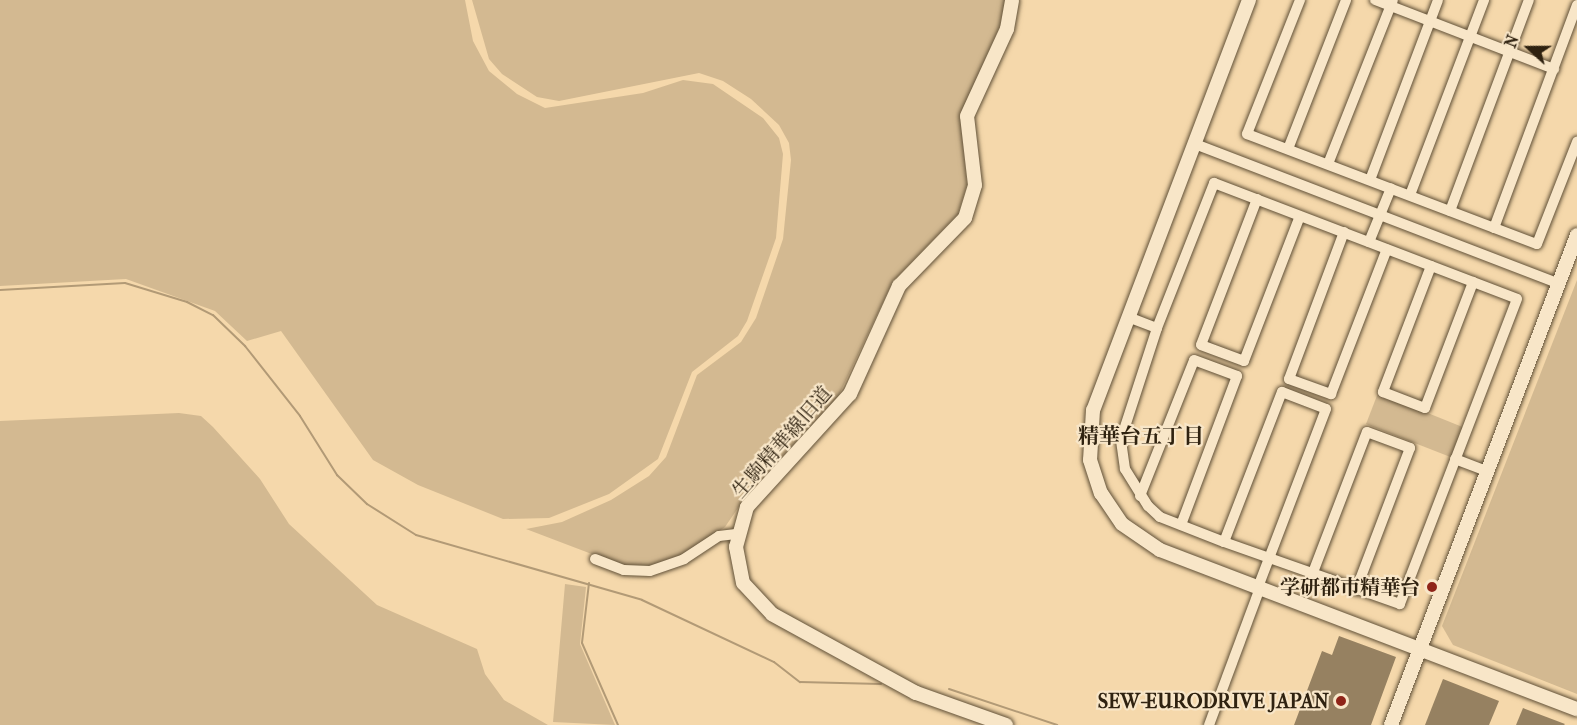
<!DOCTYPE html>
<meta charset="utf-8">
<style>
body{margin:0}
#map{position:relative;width:1577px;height:725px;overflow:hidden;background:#f5d8ab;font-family:"IM FELL French Canon","Noto Serif JP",serif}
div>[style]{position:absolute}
.green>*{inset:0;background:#d3b991}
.stream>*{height:2px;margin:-1px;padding:0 1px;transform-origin:1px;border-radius:1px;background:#b29a76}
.building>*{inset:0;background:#968161}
.roads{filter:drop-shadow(0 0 2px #605037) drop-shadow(0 0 2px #605037)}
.minor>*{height:10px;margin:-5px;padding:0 5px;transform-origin:5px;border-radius:5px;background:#f8e6c8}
.tertiary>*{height:14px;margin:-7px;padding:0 7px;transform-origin:7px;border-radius:7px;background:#f8e6c8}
.dots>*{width:16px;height:16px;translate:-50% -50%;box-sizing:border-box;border:3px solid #f8e6c8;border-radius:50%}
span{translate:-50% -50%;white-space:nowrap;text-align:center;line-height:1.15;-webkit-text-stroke:4.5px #f8e6c8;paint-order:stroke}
.street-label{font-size:20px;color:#2f2210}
.poi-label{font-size:20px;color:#2f2210;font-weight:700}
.right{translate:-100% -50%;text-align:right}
.neighbourhood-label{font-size:21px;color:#2f2210;font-weight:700}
.north{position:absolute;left:1499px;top:18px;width:60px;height:60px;-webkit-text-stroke:4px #f8e6c8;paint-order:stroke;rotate:291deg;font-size:16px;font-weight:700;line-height:24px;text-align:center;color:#2f2210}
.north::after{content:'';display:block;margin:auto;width:21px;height:27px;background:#2f2210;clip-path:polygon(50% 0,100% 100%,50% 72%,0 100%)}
</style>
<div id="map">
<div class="green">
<div style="clip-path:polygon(0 0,465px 0,473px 41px,489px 71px,517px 94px,545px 108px,643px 93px,683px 80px,713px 84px,763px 118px,779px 138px,783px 154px,776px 238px,747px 321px,738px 336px,692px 372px,658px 459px,609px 494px,549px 518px,503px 519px,418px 485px,373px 460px,281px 331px,247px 341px,215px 311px,126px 279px,0 286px)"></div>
<div style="clip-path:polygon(472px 0,1005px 0,1000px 26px,960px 115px,967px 185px,958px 214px,893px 281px,837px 399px,751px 489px,725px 527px,680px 557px,646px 567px,618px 564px,526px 529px,562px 522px,611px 500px,649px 476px,666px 457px,697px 375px,741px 342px,756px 318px,783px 239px,791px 160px,789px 143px,779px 125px,751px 99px,723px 81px,699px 73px,559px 101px,537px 97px,502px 74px,489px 59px)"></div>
<div style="clip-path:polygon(1577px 280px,1577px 694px,1453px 645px,1442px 626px)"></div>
<div style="clip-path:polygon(1378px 393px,1465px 428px,1453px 458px,1366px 424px)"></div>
<div style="clip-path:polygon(179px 413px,201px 416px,213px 427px,260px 479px,289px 524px,377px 605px,477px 649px,485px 674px,504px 700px,548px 725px,0 725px,0 421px)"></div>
<div style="clip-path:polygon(565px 584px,586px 587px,580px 644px,615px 725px,553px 722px)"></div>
</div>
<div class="stream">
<div style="left:0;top:290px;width:125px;rotate:-3.2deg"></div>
<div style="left:125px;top:283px;width:65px;rotate:17deg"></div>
<div style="left:187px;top:302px;width:29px;rotate:27deg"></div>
<div style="left:213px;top:315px;width:45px;rotate:44.1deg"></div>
<div style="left:245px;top:346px;width:89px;rotate:51.8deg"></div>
<div style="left:300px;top:416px;width:70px;rotate:57.9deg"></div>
<div style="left:337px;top:475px;width:42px;rotate:44deg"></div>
<div style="left:367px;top:504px;width:58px;rotate:32.3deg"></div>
<div style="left:416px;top:535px;width:235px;rotate:16deg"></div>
<div style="left:642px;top:600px;width:146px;rotate:25.2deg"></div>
<div style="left:774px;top:662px;width:33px;rotate:38deg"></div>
<div style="left:800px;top:682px;width:81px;rotate:1.4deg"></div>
<div style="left:589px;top:583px;width:60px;rotate:96.7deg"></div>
<div style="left:582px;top:643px;width:90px;rotate:66.3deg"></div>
<div style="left:949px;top:689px;width:114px;rotate:18.4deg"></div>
</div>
<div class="building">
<div style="clip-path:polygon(1339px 636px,1396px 657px,1371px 725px,1294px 725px,1322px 651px,1332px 655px)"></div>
<div style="clip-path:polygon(1443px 679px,1499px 701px,1489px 725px,1425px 725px)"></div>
<div style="clip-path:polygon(1523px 708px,1565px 724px,1564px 725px,1516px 725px)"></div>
</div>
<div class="roads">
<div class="minor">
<div style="left:1300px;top:0;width:144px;rotate:111.6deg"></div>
<div style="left:1247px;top:134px;width:310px;rotate:20.8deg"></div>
<div style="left:1537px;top:244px;width:110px;rotate:-68.6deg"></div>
<div style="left:1375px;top:0;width:192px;rotate:21.1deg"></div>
<div style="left:1195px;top:144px;width:389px;rotate:21deg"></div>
<div style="left:1288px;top:149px;width:160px;rotate:-68.7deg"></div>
<div style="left:1328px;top:164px;width:176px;rotate:-68.4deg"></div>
<div style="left:1370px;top:180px;width:192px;rotate:-69.3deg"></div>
<div style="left:1410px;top:195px;width:209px;rotate:-69.2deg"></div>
<div style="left:1257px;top:199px;width:156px;rotate:111deg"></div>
<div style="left:1201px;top:345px;width:46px;rotate:20.4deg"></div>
<div style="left:1244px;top:361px;width:155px;rotate:-68.9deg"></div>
<div style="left:1450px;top:211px;width:225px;rotate:-69.5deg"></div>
<div style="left:1494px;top:228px;width:238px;rotate:-69.6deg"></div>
<div style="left:1344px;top:232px;width:157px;rotate:110.5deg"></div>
<div style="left:1289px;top:379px;width:45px;rotate:19.7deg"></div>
<div style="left:1331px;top:394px;width:155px;rotate:-68.9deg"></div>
<div style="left:1369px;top:242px;width:58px;rotate:-67.8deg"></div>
<div style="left:1431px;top:266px;width:135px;rotate:110.9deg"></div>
<div style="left:1383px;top:392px;width:45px;rotate:20.9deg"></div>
<div style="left:1425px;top:408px;width:135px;rotate:-69.1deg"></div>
<div style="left:1128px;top:317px;width:31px;rotate:21deg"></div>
<div style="left:1157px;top:328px;width:156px;rotate:-68.5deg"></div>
<div style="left:1214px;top:183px;width:324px;rotate:20.9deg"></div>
<div style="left:1517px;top:299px;width:327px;rotate:111deg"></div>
<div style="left:1400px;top:604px;width:187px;rotate:-160.6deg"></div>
<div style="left:1224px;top:542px;width:69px;rotate:-158.7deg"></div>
<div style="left:1160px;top:517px;width:16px;rotate:-137deg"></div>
<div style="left:1148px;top:506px;width:44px;rotate:-121.9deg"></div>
<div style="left:1125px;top:469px;width:30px;rotate:-98deg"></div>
<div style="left:1121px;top:439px;width:117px;rotate:-72deg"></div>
<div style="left:1455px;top:459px;width:34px;rotate:21deg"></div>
<div style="left:1140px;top:496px;width:146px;rotate:-68.3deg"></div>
<div style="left:1194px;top:360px;width:46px;rotate:20.4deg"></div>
<div style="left:1237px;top:376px;width:159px;rotate:110.6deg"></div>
<div style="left:1224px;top:542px;width:161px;rotate:-68.9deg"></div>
<div style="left:1282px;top:392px;width:47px;rotate:21.1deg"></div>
<div style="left:1326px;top:409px;width:191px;rotate:110.9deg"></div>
<div style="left:595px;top:559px;width:31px;rotate:21deg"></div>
<div style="left:624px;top:570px;width:26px;rotate:2deg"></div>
<div style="left:650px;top:571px;width:36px;rotate:-19deg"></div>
<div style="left:684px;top:559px;width:42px;rotate:-33.3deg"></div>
<div style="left:719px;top:536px;width:17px;rotate:-7deg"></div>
<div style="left:1312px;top:575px;width:153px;rotate:-69deg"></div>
<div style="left:1367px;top:432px;width:46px;rotate:20.4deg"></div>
<div style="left:1410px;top:448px;width:152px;rotate:110.8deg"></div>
<div style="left:1209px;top:725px;width:146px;rotate:-69.6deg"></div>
</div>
<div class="tertiary">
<div style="left:1249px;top:0;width:439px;rotate:110.8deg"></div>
<div style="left:1093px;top:410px;width:50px;rotate:93.4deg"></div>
<div style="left:1090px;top:460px;width:35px;rotate:72deg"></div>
<div style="left:1101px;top:493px;width:37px;rotate:56deg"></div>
<div style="left:1122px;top:524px;width:46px;rotate:34.4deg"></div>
<div style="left:1160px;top:550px;width:446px;rotate:20.9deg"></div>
<div style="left:1006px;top:725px;width:96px;rotate:-160.4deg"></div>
<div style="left:916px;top:693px;width:164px;rotate:-151.3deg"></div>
<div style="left:772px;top:614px;width:42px;rotate:-133.1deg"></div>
<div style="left:743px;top:583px;width:37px;rotate:-101deg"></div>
<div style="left:736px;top:547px;width:41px;rotate:-74.6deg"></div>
<div style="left:747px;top:507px;width:153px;rotate:-47.7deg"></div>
<div style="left:850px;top:394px;width:119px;rotate:-65.6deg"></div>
<div style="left:899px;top:286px;width:95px;rotate:-45.9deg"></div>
<div style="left:965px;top:218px;width:34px;rotate:-73deg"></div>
<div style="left:975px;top:185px;width:69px;rotate:-96.6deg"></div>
<div style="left:967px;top:116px;width:96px;rotate:-65.3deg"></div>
<div style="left:1007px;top:29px;width:29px;rotate:-80deg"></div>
<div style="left:1391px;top:725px;width:524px;rotate:-69.21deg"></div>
</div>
</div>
<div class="dots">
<div style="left:1432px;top:587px;background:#8f2418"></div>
<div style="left:1341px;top:701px;background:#8f2418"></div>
</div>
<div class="street-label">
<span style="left:782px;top:442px;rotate:-49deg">生駒精華線旧道</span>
</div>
<div class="poi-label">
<span class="right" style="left:1420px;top:587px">学研都市精華台</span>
<span class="right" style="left:1329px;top:701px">SEW-EURODRIVE JAPAN</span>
</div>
<div class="neighbourhood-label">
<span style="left:1141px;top:436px">精華台五丁目</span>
</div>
<div class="north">N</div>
</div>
